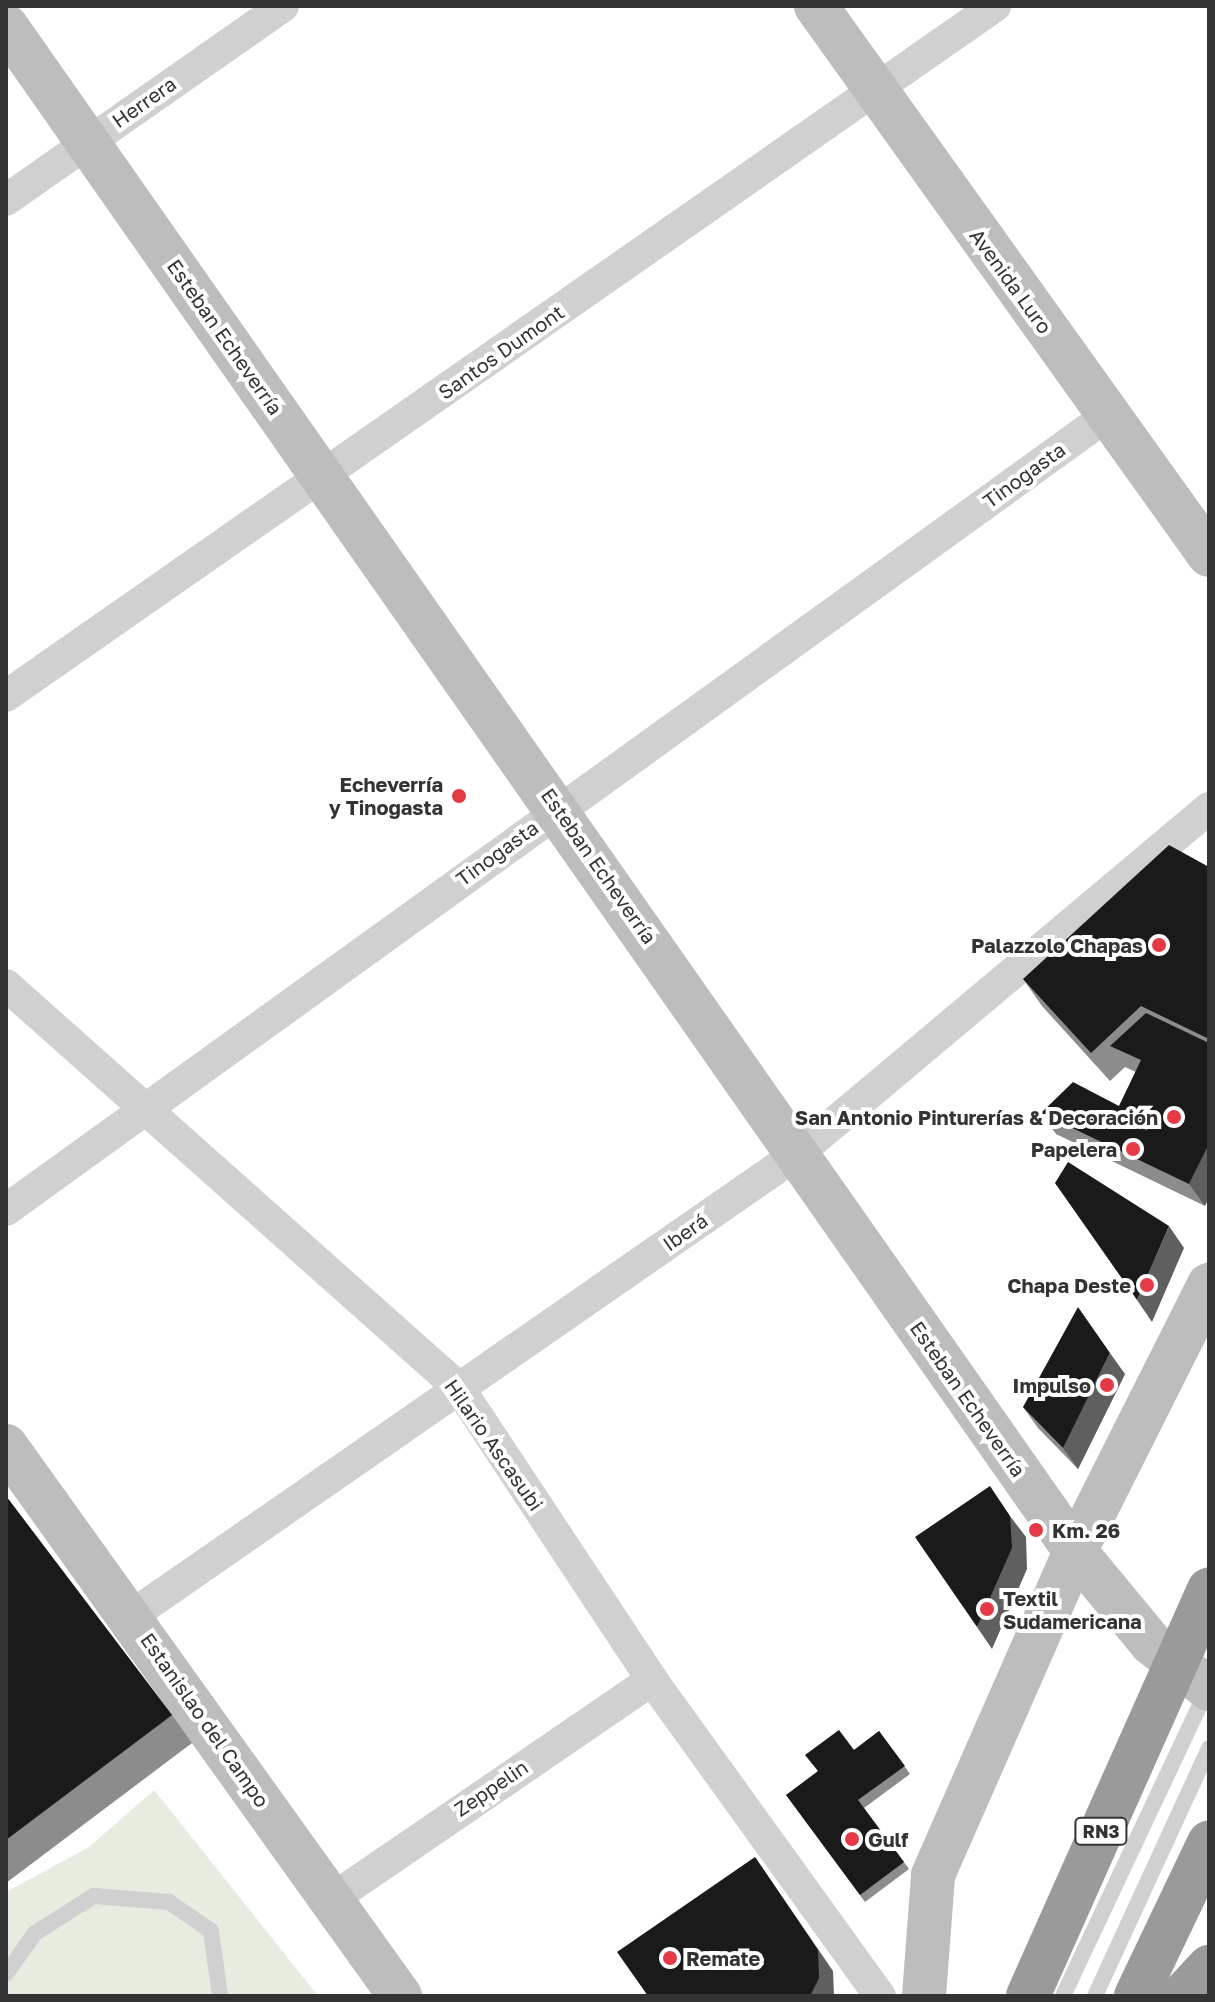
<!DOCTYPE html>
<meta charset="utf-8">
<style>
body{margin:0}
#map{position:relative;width:1215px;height:2002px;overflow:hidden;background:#fff;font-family:"Golos Text",sans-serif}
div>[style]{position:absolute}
.green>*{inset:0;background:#e6ecdf}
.lane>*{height:16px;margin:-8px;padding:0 8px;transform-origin:8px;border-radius:8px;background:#d0d0d0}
.street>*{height:32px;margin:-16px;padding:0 16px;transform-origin:16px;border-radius:16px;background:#d0d0d0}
.secondary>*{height:44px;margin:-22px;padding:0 22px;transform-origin:22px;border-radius:22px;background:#bdbdbd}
.highway>*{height:44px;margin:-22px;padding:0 22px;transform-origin:22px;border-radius:22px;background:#9a9a9a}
.wall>*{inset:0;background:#8c8c8c}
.shaded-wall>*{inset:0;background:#5f5f5f}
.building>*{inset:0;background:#1a1a1a}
.dots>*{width:22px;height:22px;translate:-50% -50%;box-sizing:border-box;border:4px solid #fff;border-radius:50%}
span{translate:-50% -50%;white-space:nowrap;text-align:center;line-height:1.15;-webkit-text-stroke:8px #fff;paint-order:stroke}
.shield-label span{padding:2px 6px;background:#fff;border:2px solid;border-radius:6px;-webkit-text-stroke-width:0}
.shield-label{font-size:18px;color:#333;font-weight:700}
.street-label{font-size:20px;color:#333}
.poi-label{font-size:20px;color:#333;font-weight:700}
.right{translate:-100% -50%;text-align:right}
.left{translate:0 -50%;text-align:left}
.frame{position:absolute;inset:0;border:8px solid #333;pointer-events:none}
</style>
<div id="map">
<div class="green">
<div style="clip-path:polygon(154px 1790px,318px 1996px,6px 1996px,6px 1892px,89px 1847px)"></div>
</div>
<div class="lane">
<div style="left:6px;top:1974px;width:50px;rotate:-54.7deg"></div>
<div style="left:35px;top:1933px;width:70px;rotate:-32.1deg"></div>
<div style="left:94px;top:1896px;width:75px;rotate:4.6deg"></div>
<div style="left:169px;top:1902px;width:51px;rotate:34.6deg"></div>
<div style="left:211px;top:1931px;width:66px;rotate:82.1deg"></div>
<div style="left:1063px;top:1996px;width:338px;rotate:-64.8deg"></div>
<div style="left:1095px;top:1996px;width:273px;rotate:-65.3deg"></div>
</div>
<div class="street">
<div style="left:6px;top:200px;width:338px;rotate:-35deg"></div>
<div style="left:6px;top:696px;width:1206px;rotate:-34.9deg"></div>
<div style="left:6px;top:985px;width:606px;rotate:41.66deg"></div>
<div style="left:459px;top:1388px;width:350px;rotate:56.5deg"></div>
<div style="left:652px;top:1680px;width:390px;rotate:54.2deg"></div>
<div style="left:6px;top:1210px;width:1359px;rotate:-35.81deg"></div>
<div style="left:131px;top:1616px;width:811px;rotate:-34.75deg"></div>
<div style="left:797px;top:1154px;width:538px;rotate:-40.02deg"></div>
<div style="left:332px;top:1899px;width:388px;rotate:-34.4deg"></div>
</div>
<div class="secondary">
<div style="left:816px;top:6px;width:675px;rotate:54.4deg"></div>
<div style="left:6px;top:26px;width:1862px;rotate:54.97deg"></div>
<div style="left:1075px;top:1551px;width:119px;rotate:50.4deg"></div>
<div style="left:1151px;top:1643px;width:74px;rotate:38.4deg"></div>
<div style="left:6px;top:1446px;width:677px;rotate:54.38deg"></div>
<div style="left:924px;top:1996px;width:121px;rotate:-85.7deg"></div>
<div style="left:933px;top:1875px;width:354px;rotate:-66.3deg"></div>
<div style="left:1075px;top:1551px;width:298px;rotate:-63.3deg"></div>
</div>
<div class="highway">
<div style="left:1028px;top:1996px;width:445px;rotate:-66deg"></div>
<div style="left:1136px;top:1996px;width:170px;rotate:-64.5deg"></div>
<div style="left:1182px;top:1996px;width:40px;rotate:-47deg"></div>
</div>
<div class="wall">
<div style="clip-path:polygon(1209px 867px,1209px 1197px,1205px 1206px,1056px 1134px,1041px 1113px,1119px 1106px,1136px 1072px,1125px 1067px,1110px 1081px,1042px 1006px,1023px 979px)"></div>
<div style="clip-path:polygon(1125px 1374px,1078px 1469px,1038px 1428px,1023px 1407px)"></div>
<div style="clip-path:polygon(6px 1496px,172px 1715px,192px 1743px,6px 1883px)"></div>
<div style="clip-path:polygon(879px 1731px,910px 1774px,864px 1808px,909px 1869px,865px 1902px,786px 1795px,854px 1750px)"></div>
</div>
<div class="shaded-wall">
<div style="clip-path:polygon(1209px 1144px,1209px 1197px,1205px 1206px,1189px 1184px)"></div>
<div style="clip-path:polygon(1169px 1226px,1184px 1248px,1152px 1322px,1137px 1300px)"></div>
<div style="clip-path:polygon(1110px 1353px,1125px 1374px,1078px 1469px,1063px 1448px)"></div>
<div style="clip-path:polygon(1010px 1516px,1026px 1537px,1027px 1569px,992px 1649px,977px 1627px)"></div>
<div style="clip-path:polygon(755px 1857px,833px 1971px,834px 1996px,810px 1996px)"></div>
</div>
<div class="building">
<div style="clip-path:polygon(1169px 845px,1209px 867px,1209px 1039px,1141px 1006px,1091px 1053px,1023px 979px)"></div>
<div style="clip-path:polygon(1146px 1013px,1209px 1043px,1209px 1144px,1189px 1184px,1041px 1113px,1073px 1082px,1119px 1106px,1141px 1060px,1110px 1046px)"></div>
<div style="clip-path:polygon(1068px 1162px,1169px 1226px,1137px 1300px,1055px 1183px)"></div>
<div style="clip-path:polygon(1078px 1307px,1110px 1353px,1063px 1448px,1023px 1407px)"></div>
<div style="clip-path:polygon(990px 1486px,1010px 1516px,1012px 1548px,977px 1627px,915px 1537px)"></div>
<div style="clip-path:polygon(6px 1496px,172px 1715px,6px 1840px)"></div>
<div style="clip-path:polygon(839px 1730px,854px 1750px,879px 1731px,905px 1766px,858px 1800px,904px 1862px,860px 1895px,786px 1795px,818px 1771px,805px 1755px)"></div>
<div style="clip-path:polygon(755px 1857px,818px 1950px,819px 1978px,810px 1996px,648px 1996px,617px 1952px)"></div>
</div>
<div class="dots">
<div style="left:459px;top:796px;background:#e63946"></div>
<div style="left:1159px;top:945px;background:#e63946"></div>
<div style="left:1174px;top:1117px;background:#e63946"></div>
<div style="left:1133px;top:1149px;background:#e63946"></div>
<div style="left:1147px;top:1285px;background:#e63946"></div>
<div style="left:1107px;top:1385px;background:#e63946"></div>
<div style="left:1036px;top:1530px;background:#e63946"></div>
<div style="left:987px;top:1609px;background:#e63946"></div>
<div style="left:852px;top:1839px;background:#e63946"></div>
<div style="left:670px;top:1958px;background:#e63946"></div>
</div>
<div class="shield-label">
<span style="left:1101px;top:1831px">RN3</span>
</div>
<div class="street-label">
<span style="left:144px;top:102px;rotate:-35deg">Herrera</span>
<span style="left:1011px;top:281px;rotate:54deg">Avenida Luro</span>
<span style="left:225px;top:337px;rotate:55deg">Esteban Echeverría</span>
<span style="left:501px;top:352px;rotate:-35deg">Santos Dumont</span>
<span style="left:1024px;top:475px;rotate:-36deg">Tinogasta</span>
<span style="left:497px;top:853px;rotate:-36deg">Tinogasta</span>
<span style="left:599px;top:866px;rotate:55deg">Esteban Echeverría</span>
<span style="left:685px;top:1232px;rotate:-35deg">Iberá</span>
<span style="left:968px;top:1399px;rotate:55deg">Esteban Echeverría</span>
<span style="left:494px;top:1445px;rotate:55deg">Hilario Ascasubi</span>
<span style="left:205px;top:1720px;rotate:55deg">Estanislao del Campo</span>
<span style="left:491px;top:1788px;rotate:-34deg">Zeppelin</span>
</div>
<div class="poi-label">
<span class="right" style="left:443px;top:796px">Echeverría<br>y Tinogasta</span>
<span class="right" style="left:1143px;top:945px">Palazzolo Chapas</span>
<span class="right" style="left:1158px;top:1117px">San Antonio Pinturerías &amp; Decoración</span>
<span class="right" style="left:1117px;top:1149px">Papelera</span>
<span class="right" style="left:1131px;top:1285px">Chapa Deste</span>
<span class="right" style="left:1091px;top:1385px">Impulso</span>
<span class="left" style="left:1052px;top:1530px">Km. 26</span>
<span class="left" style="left:1003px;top:1610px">Textil<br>Sudamericana</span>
<span class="left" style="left:868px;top:1839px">Gulf</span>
<span class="left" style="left:686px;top:1958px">Remate</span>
</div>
<div class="frame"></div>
</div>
